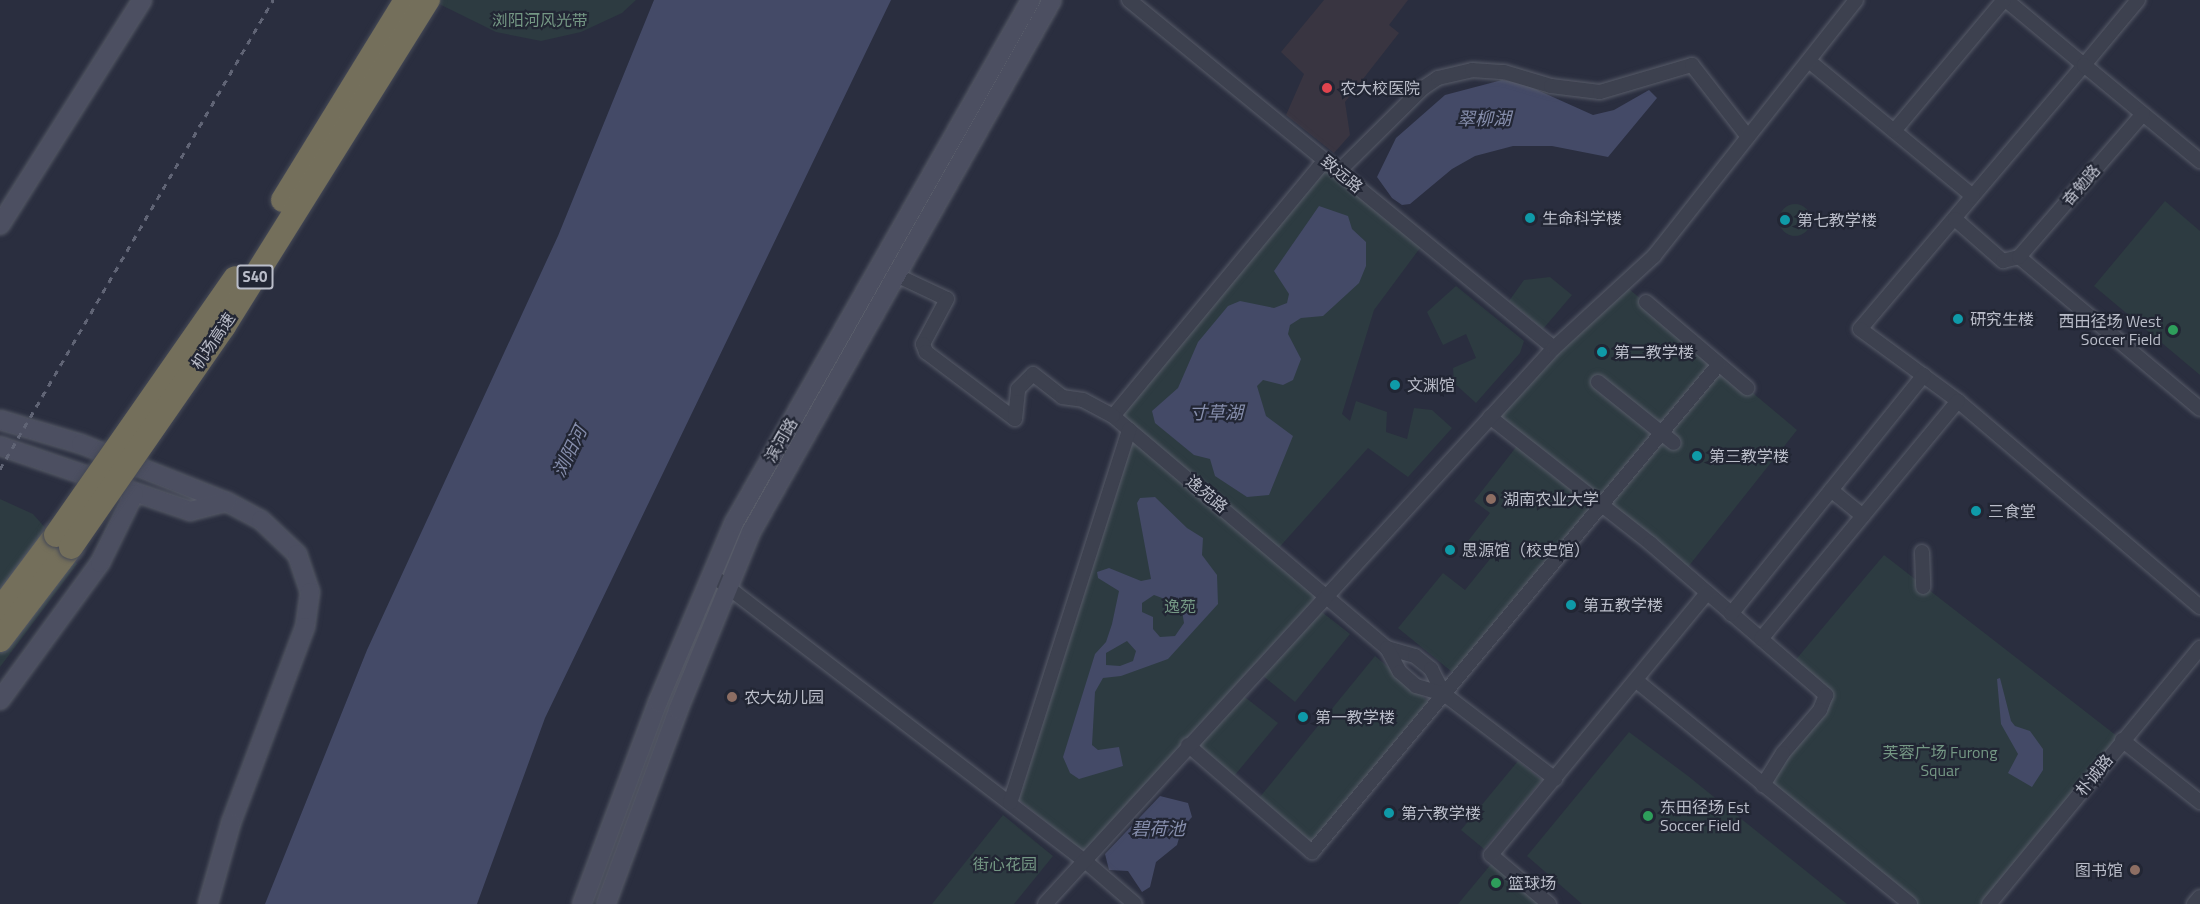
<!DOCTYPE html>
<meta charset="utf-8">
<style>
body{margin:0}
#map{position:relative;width:2200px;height:904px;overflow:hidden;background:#2a2e3f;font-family:"Titillium Web","Noto Sans SC",sans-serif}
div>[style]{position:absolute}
.medical>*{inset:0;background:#393541}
.green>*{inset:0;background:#2d3b41}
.round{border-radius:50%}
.water>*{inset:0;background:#444a67}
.roads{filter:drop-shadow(0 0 2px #585c69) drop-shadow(0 0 2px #585c69)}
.street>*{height:14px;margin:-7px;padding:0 7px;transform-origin:7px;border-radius:7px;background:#3d414f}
.secondary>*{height:18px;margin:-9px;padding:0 9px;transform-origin:9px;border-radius:9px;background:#4c4f61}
.highway>*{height:24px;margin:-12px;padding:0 12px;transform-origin:12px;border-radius:12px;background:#746f5b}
.rail>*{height:3px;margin-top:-1.5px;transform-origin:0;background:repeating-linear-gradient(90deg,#606475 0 6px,transparent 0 12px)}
.bridges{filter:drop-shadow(0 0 2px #454956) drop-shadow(0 0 2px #454956)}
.highway-bridge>*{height:24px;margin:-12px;padding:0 12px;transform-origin:12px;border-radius:12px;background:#746f5b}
.dots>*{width:16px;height:16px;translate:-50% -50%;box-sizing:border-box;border:3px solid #222634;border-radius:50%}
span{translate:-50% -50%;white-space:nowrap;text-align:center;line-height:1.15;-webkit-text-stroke:4.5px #222634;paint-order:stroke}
.shield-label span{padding:2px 4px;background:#222634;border:2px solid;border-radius:4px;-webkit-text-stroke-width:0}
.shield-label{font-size:15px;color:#babdc9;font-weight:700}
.park-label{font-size:16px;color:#749784}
.poi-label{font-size:16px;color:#babdc9}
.left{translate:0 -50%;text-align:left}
.right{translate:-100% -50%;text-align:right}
.street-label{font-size:16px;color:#babdc9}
.water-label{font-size:18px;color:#868eac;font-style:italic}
</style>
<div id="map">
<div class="medical">
<div style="clip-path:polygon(1324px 0,1408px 0,1389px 25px,1399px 33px,1345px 102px,1350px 135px,1334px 153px,1286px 115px,1304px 74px,1281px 52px)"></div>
</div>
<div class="green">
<div style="clip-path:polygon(431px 0,636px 0,622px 13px,581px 32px,541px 41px,496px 32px)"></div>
<div style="clip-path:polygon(1325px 160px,1423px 244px,1374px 310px,1342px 414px,1350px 421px,1356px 401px,1387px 412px,1386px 432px,1407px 439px,1414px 408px,1432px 410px,1452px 428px,1408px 477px,1368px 448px,1276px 551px,1113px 416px)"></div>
<div style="clip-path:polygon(2165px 201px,2200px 231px,2200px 375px,2094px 286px)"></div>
<div class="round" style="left:1779px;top:204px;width:32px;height:32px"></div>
<div style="clip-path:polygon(1550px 277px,1572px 295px,1543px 329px,1509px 301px,1524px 280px)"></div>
<div style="clip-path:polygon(1623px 284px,1797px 430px,1684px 572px,1602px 507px,1457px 676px,1398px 628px,1443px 573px,1465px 590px,1490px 559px,1468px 541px,1490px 513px,1474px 501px,1520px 442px,1490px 417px)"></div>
<div style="clip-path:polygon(1456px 286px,1524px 341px,1520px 353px,1476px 403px,1454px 383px,1453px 368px,1476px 358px,1466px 334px,1443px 345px,1427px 312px)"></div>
<div style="clip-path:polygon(1133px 441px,1318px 595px,1084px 852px,1019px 800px)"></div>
<div style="clip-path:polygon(0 499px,33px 514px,77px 564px,0 667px)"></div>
<div style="clip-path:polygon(1884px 555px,2122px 740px,1989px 904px,1910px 904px,1838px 845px,1793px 799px,1770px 783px,1831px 694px,1793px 663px)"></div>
<div style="clip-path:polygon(1314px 606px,1350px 634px,1295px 702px,1256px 670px)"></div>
<div style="clip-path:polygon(1375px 656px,1433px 705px,1312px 852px,1255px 803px)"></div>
<div style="clip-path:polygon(1237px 691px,1278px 723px,1230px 781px,1188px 745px)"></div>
<div style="clip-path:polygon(1629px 732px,1688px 776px,1847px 904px,1582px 904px,1527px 856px)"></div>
<div style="clip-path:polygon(1518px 761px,1542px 780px,1484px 849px,1461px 830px)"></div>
<div style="clip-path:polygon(1003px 815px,1053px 856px,1014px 904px,932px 904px)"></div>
<div style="clip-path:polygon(1492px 863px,1542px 904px,1458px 904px)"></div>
</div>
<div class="water">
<div style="clip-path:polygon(654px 0,891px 0,545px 718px,477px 904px,265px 904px,367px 650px,558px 236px)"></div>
<div style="clip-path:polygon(1502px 80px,1524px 84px,1593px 115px,1614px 110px,1649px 90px,1657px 98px,1608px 157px,1552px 146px,1513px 146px,1475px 156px,1452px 169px,1410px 204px,1402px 205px,1392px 198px,1377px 177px,1396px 138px,1445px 95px)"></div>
<div style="clip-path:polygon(1319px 206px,1348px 216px,1352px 229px,1366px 242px,1366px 266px,1359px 283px,1323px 316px,1301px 318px,1290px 325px,1288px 334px,1301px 359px,1293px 380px,1283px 385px,1263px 380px,1257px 386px,1266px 416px,1293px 436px,1269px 495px,1247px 497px,1215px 476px,1210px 459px,1194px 455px,1155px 423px,1152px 411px,1178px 388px,1198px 342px,1228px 306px,1240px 301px,1274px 308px,1287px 303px,1289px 294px,1274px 271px)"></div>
<div style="clip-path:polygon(evenodd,1155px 497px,1187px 528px,1203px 538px,1202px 555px,1217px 575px,1218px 604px,1168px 659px,1121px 676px,1103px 678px,1095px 692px,1092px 745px,1098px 750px,1119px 747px,1123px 766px,1079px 779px,1070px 773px,1063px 757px,1095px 654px,1106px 642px,1112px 624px,1119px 591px,1098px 578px,1097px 572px,1109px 568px,1141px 581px,1151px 579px,1137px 503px,1140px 498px,1155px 497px,1154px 595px,1181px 605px,1184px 623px,1175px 636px,1160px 637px,1153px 629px,1153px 617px,1142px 612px,1142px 603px,1154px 595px,1155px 497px,1127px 641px,1136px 651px,1133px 661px,1120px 666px,1106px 665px,1106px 653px,1127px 641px)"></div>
<div style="clip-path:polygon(2000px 678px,2011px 721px,2015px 726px,2030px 731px,2043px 749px,2043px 770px,2032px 787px,2008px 773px,2018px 754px,2001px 724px,1997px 679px)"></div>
<div style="clip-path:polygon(1160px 796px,1188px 803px,1192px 817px,1182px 828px,1177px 845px,1156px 862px,1150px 887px,1142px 892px,1128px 871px,1109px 870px,1105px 854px)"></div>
</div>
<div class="roads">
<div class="street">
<div style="left:1129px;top:0;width:549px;rotate:39.31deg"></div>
<div style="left:2006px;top:0;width:102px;rotate:39.8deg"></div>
<div style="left:2084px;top:65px;width:346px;rotate:130.3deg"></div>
<div style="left:1860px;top:329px;width:122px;rotate:36.3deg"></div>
<div style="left:1958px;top:401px;width:318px;rotate:40.4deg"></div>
<div style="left:2138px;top:0;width:85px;rotate:129.7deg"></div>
<div style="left:2084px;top:65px;width:151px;rotate:39.6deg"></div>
<div style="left:1809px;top:61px;width:212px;rotate:39.5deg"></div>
<div style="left:1894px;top:131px;width:171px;rotate:-50deg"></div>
<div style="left:1325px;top:160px;width:332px;rotate:129.6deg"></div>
<div style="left:1113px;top:416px;width:359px;rotate:40.3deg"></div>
<div style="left:1387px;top:648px;width:29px;rotate:16deg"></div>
<div style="left:1415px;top:656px;width:21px;rotate:39deg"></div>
<div style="left:1431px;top:669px;width:28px;rotate:63deg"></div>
<div style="left:1444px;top:694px;width:140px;rotate:37.4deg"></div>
<div style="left:1339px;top:171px;width:118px;rotate:-44.7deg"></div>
<div style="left:1423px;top:88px;width:18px;rotate:-34deg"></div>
<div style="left:1438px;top:78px;width:35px;rotate:-13deg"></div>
<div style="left:1472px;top:70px;width:32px;rotate:4deg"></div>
<div style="left:1504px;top:72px;width:49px;rotate:16.6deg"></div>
<div style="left:1551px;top:86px;width:49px;rotate:7deg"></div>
<div style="left:1600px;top:92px;width:96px;rotate:-16.4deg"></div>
<div style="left:1692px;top:65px;width:91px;rotate:52.1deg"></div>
<div style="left:1955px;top:219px;width:64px;rotate:41.2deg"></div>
<div style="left:2003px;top:261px;width:16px;rotate:-14deg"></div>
<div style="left:2019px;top:257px;width:236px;rotate:40deg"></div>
<div style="left:2019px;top:257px;width:189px;rotate:-49.1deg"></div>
<div style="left:896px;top:275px;width:56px;rotate:25.2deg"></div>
<div style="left:947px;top:299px;width:51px;rotate:118.1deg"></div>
<div style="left:923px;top:344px;width:9px;rotate:69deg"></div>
<div style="left:926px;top:352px;width:111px;rotate:37deg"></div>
<div style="left:1015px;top:419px;width:30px;rotate:-84deg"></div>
<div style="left:1018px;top:389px;width:21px;rotate:-45deg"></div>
<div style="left:1033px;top:374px;width:37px;rotate:38deg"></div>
<div style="left:1062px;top:397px;width:21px;rotate:8deg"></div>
<div style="left:1083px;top:400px;width:34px;rotate:28deg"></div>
<div style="left:1646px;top:302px;width:133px;rotate:40.4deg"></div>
<div style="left:1598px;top:382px;width:97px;rotate:38.8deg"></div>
<div style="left:1490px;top:417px;width:204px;rotate:38.2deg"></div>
<div style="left:1650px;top:543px;width:233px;rotate:40.8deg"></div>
<div style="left:1826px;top:695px;width:16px;rotate:112deg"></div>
<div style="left:1820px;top:710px;width:57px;rotate:130.7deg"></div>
<div style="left:1783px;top:753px;width:38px;rotate:122deg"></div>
<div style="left:1831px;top:490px;width:41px;rotate:39.1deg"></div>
<div style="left:1922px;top:552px;width:35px;rotate:88deg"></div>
<div style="left:712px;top:575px;width:469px;rotate:37.5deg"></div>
<div style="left:1084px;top:860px;width:67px;rotate:40.8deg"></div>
<div style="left:1731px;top:614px;width:307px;rotate:-51.1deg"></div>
<div style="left:1761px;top:639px;width:309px;rotate:-50.4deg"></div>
<div style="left:1387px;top:648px;width:27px;rotate:62deg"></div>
<div style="left:1400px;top:672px;width:21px;rotate:41deg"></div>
<div style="left:1416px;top:686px;width:29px;rotate:16deg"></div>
<div style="left:1638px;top:682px;width:351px;rotate:39.2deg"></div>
<div style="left:2122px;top:740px;width:100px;rotate:38.5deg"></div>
<div style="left:1188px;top:745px;width:164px;rotate:40.8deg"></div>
<div style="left:1312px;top:852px;width:635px;rotate:-50.17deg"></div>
<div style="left:1010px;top:803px;width:392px;rotate:-72.3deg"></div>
<div style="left:1045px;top:904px;width:754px;rotate:-47.53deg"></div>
<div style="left:1554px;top:348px;width:136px;rotate:-42.6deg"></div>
<div style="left:1654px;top:256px;width:326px;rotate:-51.7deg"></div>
<div style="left:1549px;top:904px;width:76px;rotate:-139.8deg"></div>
<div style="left:1491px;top:855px;width:340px;rotate:-50.5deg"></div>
<div style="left:1989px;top:904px;width:332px;rotate:-50.5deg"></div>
<div style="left:2194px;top:904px;width:9px;rotate:-49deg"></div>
</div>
<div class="secondary">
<div style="left:0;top:225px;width:266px;rotate:-57.7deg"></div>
<div style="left:0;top:420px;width:84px;rotate:16.5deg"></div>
<div style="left:81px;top:444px;width:157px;rotate:21.7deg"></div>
<div style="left:227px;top:502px;width:38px;rotate:28deg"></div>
<div style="left:261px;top:520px;width:50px;rotate:43.4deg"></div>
<div style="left:297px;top:554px;width:40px;rotate:71.1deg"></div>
<div style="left:310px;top:592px;width:35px;rotate:98deg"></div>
<div style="left:305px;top:627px;width:210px;rotate:110.7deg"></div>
<div style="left:231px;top:823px;width:84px;rotate:105.9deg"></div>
<div style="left:0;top:446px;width:201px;rotate:18.9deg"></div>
<div style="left:190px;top:511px;width:38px;rotate:-14deg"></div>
<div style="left:0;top:700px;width:170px;rotate:-53.9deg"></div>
<div style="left:100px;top:563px;width:77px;rotate:-63.8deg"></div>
<div style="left:582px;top:904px;width:216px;rotate:-69.4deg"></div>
<div style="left:658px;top:702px;width:194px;rotate:-67deg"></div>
<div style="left:734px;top:523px;width:601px;rotate:-60.41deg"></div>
<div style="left:606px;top:904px;width:207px;rotate:-69.6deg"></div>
<div style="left:678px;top:710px;width:192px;rotate:-67.7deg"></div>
<div style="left:751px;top:532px;width:611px;rotate:-60.5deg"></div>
</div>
<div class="highway">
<div style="left:0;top:610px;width:94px;rotate:-53.3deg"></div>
<div style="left:0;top:640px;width:117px;rotate:-52.6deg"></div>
</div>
</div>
<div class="rail">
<div style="left:0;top:469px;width:543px;rotate:-59.8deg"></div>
</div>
<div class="bridges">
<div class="highway-bridge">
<div style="left:283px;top:200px;width:235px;rotate:-58.4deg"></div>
<div style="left:56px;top:535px;width:313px;rotate:-55.1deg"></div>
<div style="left:71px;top:547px;width:269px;rotate:-55.3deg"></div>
<div style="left:224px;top:326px;width:385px;rotate:-58deg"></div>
</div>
</div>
<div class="dots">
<div style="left:1327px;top:88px;background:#e0444e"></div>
<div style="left:1530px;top:218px;background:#0f9aa8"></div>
<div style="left:1785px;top:220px;background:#0f9aa8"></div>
<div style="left:1958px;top:319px;background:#0f9aa8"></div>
<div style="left:2173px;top:330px;background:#2e9e5b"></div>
<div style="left:1602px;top:352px;background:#0f9aa8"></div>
<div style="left:1395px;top:385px;background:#0f9aa8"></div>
<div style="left:1697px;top:456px;background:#0f9aa8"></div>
<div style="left:1491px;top:499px;background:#8d6e63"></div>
<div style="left:1976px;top:511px;background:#0f9aa8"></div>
<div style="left:1450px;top:550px;background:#0f9aa8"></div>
<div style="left:1571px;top:605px;background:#0f9aa8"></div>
<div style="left:732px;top:697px;background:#8d6e63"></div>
<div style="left:1303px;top:717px;background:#0f9aa8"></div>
<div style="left:1389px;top:813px;background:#0f9aa8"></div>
<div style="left:1648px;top:816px;background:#2e9e5b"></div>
<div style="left:2135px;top:870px;background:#8d6e63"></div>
<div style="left:1496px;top:883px;background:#2e9e5b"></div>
</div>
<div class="shield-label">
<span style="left:255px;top:277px">S40</span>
</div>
<div class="park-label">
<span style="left:540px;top:20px">浏阳河风光带</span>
<span style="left:1180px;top:606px">逸苑</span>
<span style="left:1940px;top:761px">芙蓉广场 Furong<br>Squar</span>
<span style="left:1005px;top:864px">街心花园</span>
</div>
<div class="poi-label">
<span class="left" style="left:1340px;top:88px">农大校医院</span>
<span class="left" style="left:1542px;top:218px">生命科学楼</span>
<span class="left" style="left:1797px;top:220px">第七教学楼</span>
<span class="left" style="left:1970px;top:319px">研究生楼</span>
<span class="right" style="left:2161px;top:330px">西田径场 West<br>Soccer Field</span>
<span class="left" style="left:1614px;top:352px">第二教学楼</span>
<span class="left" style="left:1407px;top:385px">文渊馆</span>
<span class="left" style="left:1709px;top:456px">第三教学楼</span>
<span class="left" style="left:1503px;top:499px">湖南农业大学</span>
<span class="left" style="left:1988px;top:511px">三食堂</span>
<span class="left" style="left:1462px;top:550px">思源馆（校史馆）</span>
<span class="left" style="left:1583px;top:605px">第五教学楼</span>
<span class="left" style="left:744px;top:697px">农大幼儿园</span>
<span class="left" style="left:1315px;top:717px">第一教学楼</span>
<span class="left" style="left:1660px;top:816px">东田径场 Est<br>Soccer Field</span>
<span class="left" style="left:1401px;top:813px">第六教学楼</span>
<span class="right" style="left:2123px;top:870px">图书馆</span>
<span class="left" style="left:1508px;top:883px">篮球场</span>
</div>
<div class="street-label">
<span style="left:1342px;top:174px;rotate:40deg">致远路</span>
<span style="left:2081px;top:185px;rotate:-49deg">奋勉路</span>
<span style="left:213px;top:341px;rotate:-56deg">机场高速</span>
<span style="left:781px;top:440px;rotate:-60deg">滨河路</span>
<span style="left:1207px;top:494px;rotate:40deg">逸苑路</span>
<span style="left:2094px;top:775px;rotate:-51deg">朴诚路</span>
</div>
<div class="water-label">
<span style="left:1484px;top:119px">翠柳湖</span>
<span style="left:1216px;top:413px">寸草湖</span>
<span style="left:570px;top:452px;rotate:-64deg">浏阳河</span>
<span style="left:1158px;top:829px">碧荷池</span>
</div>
</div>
